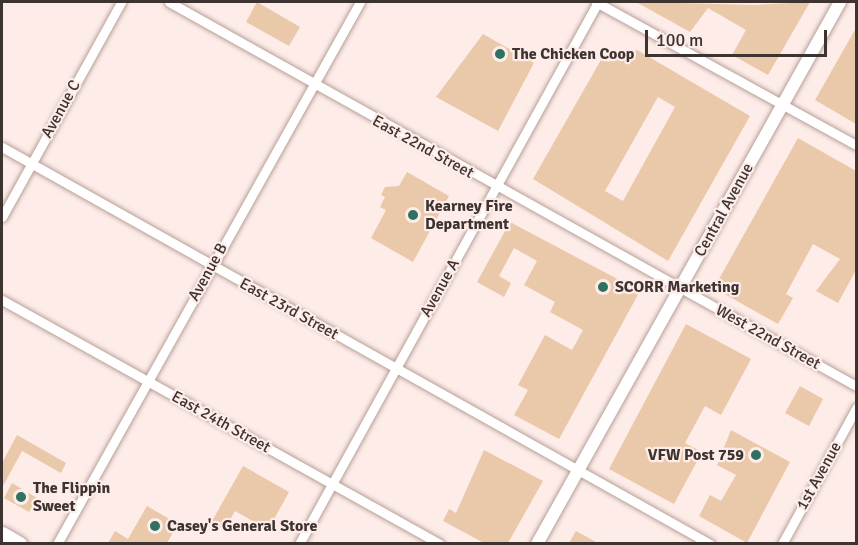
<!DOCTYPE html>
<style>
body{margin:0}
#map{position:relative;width:858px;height:545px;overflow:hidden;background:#fdece8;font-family:Signika,sans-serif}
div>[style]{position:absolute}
.building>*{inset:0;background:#eac8aa}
.roads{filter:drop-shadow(0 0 2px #b89f99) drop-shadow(0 0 2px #b89f99)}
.minor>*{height:9px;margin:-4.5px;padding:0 4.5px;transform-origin:4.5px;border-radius:4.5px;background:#fff}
.tertiary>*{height:12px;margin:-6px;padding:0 6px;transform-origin:6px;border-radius:6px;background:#fff}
.primary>*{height:15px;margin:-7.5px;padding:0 7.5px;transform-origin:7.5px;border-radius:7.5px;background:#fff}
.dots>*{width:16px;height:16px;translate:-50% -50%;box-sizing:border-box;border:3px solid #fdece8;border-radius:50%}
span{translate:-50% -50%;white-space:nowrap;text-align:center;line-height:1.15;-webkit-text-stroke:4.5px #fdece8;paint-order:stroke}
.poi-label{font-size:16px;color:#3d3331;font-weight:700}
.left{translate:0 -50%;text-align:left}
.right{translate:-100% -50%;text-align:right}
.street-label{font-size:16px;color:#3d3331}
.frame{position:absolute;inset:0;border:3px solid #3d3331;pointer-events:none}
.scale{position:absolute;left:645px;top:30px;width:182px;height:27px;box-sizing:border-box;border:3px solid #3d3331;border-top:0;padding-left:8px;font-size:18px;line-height:21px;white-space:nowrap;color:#3d3331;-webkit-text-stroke:4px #fdece8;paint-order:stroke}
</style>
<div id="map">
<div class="building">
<div style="clip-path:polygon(257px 2px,300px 27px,289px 46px,246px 22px)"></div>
<div style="clip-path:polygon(636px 2px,755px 5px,810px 2px,768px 75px,732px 55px,746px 30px,708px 8px,690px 32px)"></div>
<div style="clip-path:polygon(856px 28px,856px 124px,815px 100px)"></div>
<div style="clip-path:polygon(483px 34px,534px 63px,498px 131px,436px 97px)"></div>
<div style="clip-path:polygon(evenodd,637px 50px,750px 116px,668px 261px,533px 179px,602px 58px,608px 62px,637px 50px,658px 97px,675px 107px,623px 201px,605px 191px,658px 97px)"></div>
<div style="clip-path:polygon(798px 138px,856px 171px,856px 270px,838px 303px,816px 291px,840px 259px,813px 244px,786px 294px,793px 298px,778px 324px,714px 288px)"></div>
<div style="clip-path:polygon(407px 172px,449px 196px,413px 262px,371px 238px,386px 210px,380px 207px,385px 197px,381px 195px,385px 187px,399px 186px)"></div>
<div style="clip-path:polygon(510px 222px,640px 291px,559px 439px,514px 415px,528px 390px,518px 385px,545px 335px,572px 350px,583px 330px,550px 312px,555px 302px,524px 285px,537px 261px,514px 248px,499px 276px,511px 283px,504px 297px,477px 282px)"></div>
<div style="clip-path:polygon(686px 324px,751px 359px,721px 415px,705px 406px,685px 443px,702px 452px,674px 504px,609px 469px)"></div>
<div style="clip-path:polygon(800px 386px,823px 399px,809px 426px,785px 413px)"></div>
<div style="clip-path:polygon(731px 430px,790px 462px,747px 543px,699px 516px,710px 495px,721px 501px,736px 475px,717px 465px)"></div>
<div style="clip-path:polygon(17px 435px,66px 463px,61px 473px,22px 451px,2px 488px,2px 463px)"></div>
<div style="clip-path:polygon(484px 450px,543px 481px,508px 543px,484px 543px,443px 521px,449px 509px,456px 513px)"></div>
<div style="clip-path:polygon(243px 466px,289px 492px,268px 530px,235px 511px,224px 530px,211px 523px)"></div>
<div style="clip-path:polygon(12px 483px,37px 498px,29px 512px,4px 498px)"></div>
<div style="clip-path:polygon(147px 506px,178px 524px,167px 543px,108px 543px,115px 531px,128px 539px)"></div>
<div style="clip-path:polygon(576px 531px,598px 543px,569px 543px)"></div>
</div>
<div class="roads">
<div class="minor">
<div style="left:169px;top:2px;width:787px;rotate:29.2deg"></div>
<div style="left:596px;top:2px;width:297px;rotate:28.8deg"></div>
<div style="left:2px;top:147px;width:812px;rotate:29.28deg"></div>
<div style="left:2px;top:217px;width:246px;rotate:-61deg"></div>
<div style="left:2px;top:300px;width:501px;rotate:29.12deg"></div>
<div style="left:57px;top:544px;width:621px;rotate:-60.79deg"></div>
<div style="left:299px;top:544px;width:619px;rotate:-61.12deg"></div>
<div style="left:782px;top:544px;width:155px;rotate:-61.4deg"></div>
</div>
<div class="tertiary">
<div style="left:537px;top:544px;width:621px;rotate:-60.79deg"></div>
</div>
<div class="primary">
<div style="left:2px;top:534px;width:20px;rotate:30deg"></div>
</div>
</div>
<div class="dots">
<div style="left:500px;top:54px;background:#307160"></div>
<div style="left:413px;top:215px;background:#307160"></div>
<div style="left:603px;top:287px;background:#307160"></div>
<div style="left:756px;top:455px;background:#307160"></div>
<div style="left:21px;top:497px;background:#307160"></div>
<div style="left:155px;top:526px;background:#307160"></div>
</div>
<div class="poi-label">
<span class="left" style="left:512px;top:54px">The Chicken Coop</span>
<span class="left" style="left:425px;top:215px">Kearney Fire<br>Department</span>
<span class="left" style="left:615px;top:287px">SCORR Marketing</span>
<span class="right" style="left:744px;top:455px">VFW Post 759</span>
<span class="left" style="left:33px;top:497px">The Flippin<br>Sweet</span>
<span class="left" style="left:167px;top:526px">Casey's General Store</span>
</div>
<div class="street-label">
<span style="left:61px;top:109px;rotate:-61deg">Avenue C</span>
<span style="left:423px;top:147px;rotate:29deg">East 22nd Street</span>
<span style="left:724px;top:210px;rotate:-61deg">Central Avenue</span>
<span style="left:208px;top:272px;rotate:-61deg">Avenue B</span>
<span style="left:440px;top:288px;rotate:-61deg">Avenue A</span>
<span style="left:289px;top:309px;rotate:29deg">East 23rd Street</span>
<span style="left:768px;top:337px;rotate:29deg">West 22nd Street</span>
<span style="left:221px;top:422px;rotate:29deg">East 24th Street</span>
<span style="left:819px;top:476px;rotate:-61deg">1st Avenue</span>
</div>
<div class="frame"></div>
<div class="scale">100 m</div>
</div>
